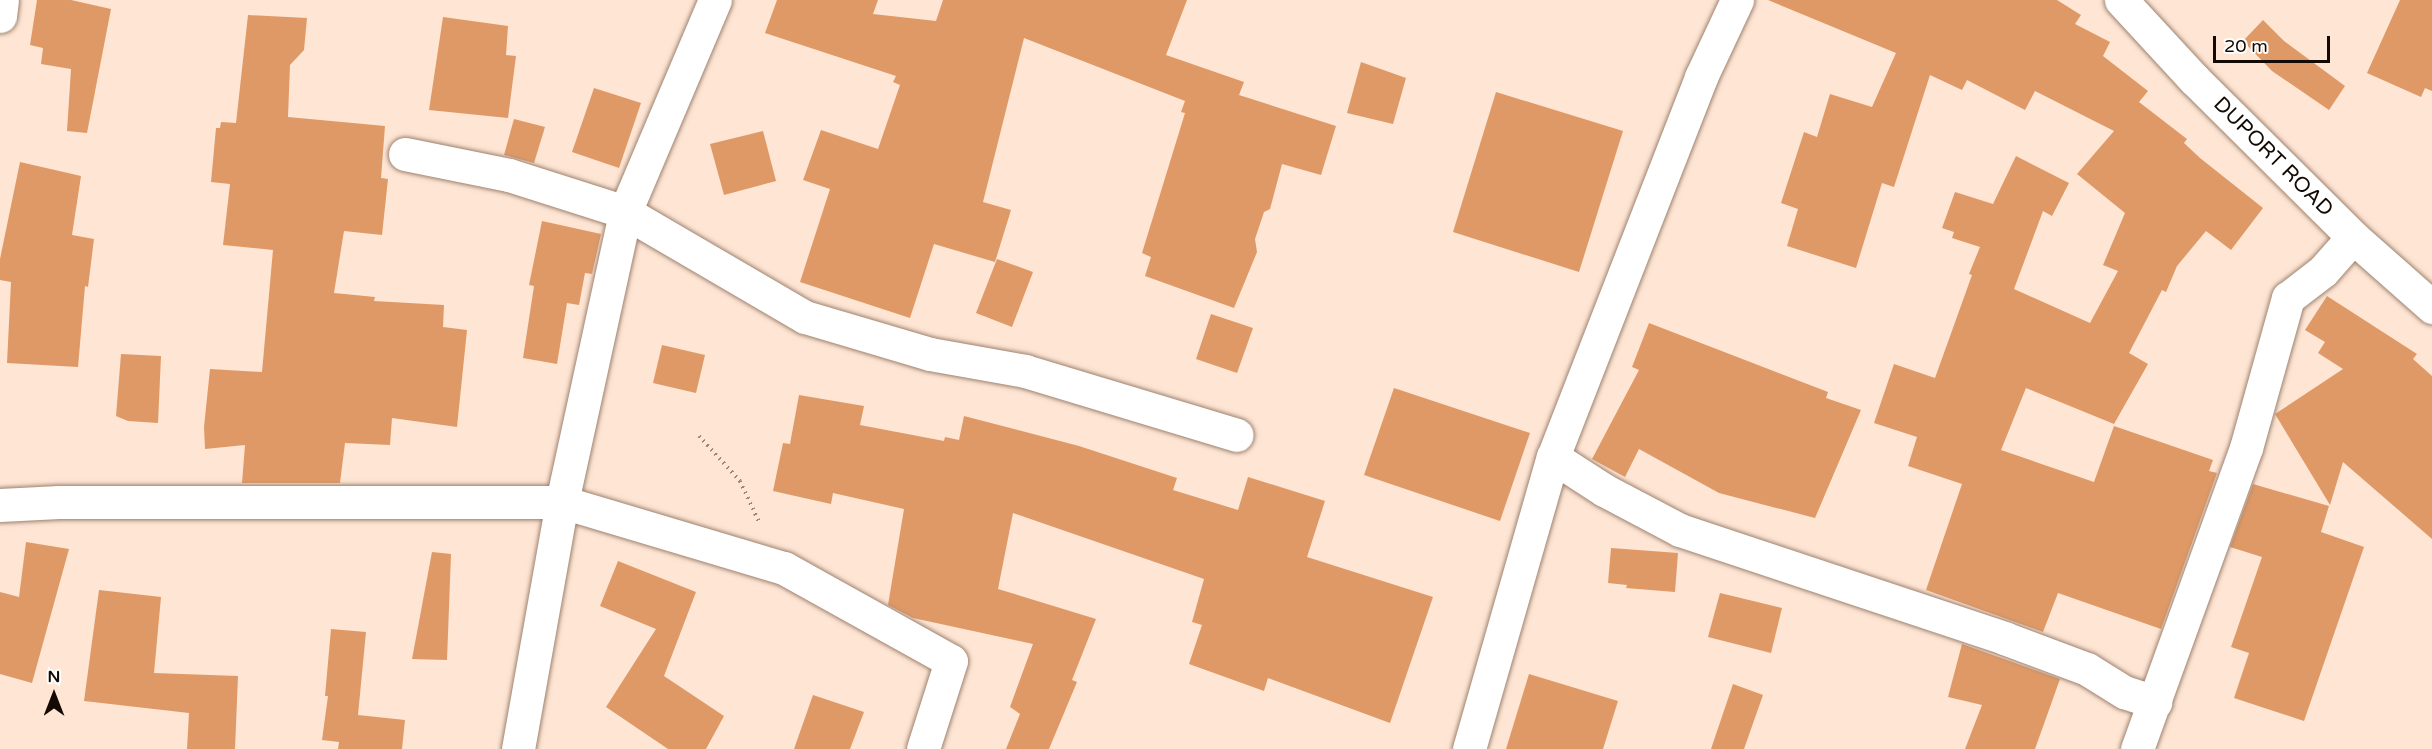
<!DOCTYPE html>
<style>
body{margin:0}
#map{position:relative;width:2432px;height:749px;overflow:hidden;background:#fee5d4;font-family:"Varela Round",sans-serif}
div>[style]{position:absolute}
.building>*{inset:0;background:#df9967}
.path>*{height:4px;margin-top:-2px;transform-origin:0;background:repeating-linear-gradient(90deg,#99867a 0 1.5px,transparent 0 6px)}
.roads{filter:drop-shadow(0 0 2px #9e826f) drop-shadow(0 0 2px #9e826f)}
.minor>*{height:33px;margin:-16.5px;padding:0 16.5px;transform-origin:16.5px;border-radius:16.5px;background:#fff}
span{translate:-50% -50%;white-space:nowrap;text-align:center;line-height:1.15;-webkit-text-stroke:5px #fff;paint-order:stroke}
.street-label{font-size:21px;color:#140a04}
.north{position:absolute;left:24px;top:665px;width:60px;height:60px;-webkit-text-stroke:4px #fff;paint-order:stroke;rotate:0deg;font-size:16px;font-weight:700;line-height:24px;text-align:center;color:#140a04}
.north::after{content:'';display:block;margin:auto;width:21px;height:27px;background:#140a04;clip-path:polygon(50% 0,100% 100%,50% 72%,0 100%)}
.scale{position:absolute;left:2213px;top:36px;width:117px;height:27px;box-sizing:border-box;border:3px solid #140a04;border-top:0;padding-left:8px;font-size:18px;line-height:21px;white-space:nowrap;color:#140a04;-webkit-text-stroke:4px #fff;paint-order:stroke}
</style>
<div id="map">
<div class="building">
<div style="clip-path:polygon(37px 0,71px 0,111px 9px,87px 133px,67px 131px,71px 69px,41px 64px,43px 48px,30px 45px)"></div>
<div style="clip-path:polygon(777px 0,878px 0,873px 14px,936px 21px,943px 0,1187px 0,1166px 55px,1244px 82px,1239px 95px,1336px 126px,1321px 175px,1282px 164px,1270px 209px,1264px 212px,1255px 239px,1257px 252px,1234px 308px,1145px 276px,1151px 257px,1142px 253px,1185px 113px,1181px 112px,1185px 101px,1024px 38px,983px 202px,1011px 210px,995px 262px,934px 244px,910px 318px,800px 282px,830px 189px,803px 180px,821px 130px,878px 149px,900px 85px,893px 82px,896px 76px,765px 33px)"></div>
<div style="clip-path:polygon(1768px 0,2057px 0,2081px 15px,2075px 24px,2110px 42px,2103px 56px,2148px 91px,2139px 102px,2187px 139px,2184px 143px,2200px 158px,2263px 208px,2231px 250px,2206px 231px,2177px 266px,2166px 292px,2162px 290px,2129px 353px,2148px 364px,2114px 424px,2026px 388px,2001px 450px,2094px 482px,2114px 426px,2213px 460px,2209px 471px,2217px 473px,2161px 629px,2058px 593px,2043px 632px,1926px 590px,1962px 484px,1908px 466px,1917px 437px,1874px 423px,1894px 364px,1935px 378px,1972px 275px,1969px 274px,1980px 247px,1952px 238px,1954px 232px,1942px 228px,1955px 192px,1993px 204px,2016px 156px,2069px 183px,2052px 216px,2043px 211px,2014px 289px,2090px 323px,2118px 271px,2103px 265px,2125px 213px,2077px 174px,2114px 131px,2035px 91px,2025px 110px,1967px 80px,1962px 90px,1930px 75px,1894px 187px,1882px 183px,1856px 268px,1787px 246px,1798px 209px,1781px 203px,1804px 132px,1817px 137px,1830px 94px,1872px 107px,1896px 53px)"></div>
<div style="clip-path:polygon(2400px 0,2432px 0,2432px 91px,2425px 88px,2421px 97px,2367px 73px)"></div>
<div style="clip-path:polygon(248px 15px,307px 18px,304px 50px,290px 65px,288px 117px,385px 126px,381px 178px,388px 179px,382px 235px,344px 231px,334px 293px,375px 297px,374px 301px,444px 305px,443px 327px,467px 330px,457px 427px,392px 418px,390px 445px,345px 443px,340px 483px,242px 483px,245px 445px,205px 449px,204px 427px,210px 369px,262px 372px,273px 250px,223px 245px,230px 184px,211px 182px,216px 128px,220px 128px,221px 122px,236px 123px)"></div>
<div style="clip-path:polygon(443px 17px,508px 26px,506px 55px,516px 56px,508px 118px,429px 110px)"></div>
<div style="clip-path:polygon(2263px 20px,2284px 41px,2345px 86px,2329px 110px,2272px 71px,2243px 41px)"></div>
<div style="clip-path:polygon(1361px 62px,1406px 78px,1393px 124px,1347px 113px)"></div>
<div style="clip-path:polygon(594px 88px,641px 103px,619px 168px,572px 152px)"></div>
<div style="clip-path:polygon(1496px 92px,1623px 131px,1579px 272px,1453px 232px)"></div>
<div style="clip-path:polygon(514px 119px,545px 127px,534px 163px,504px 155px)"></div>
<div style="clip-path:polygon(763px 131px,776px 181px,724px 195px,710px 144px)"></div>
<div style="clip-path:polygon(20px 162px,81px 176px,72px 235px,94px 239px,88px 287px,85px 286px,78px 367px,7px 363px,11px 282px,0 280px,0 259px)"></div>
<div style="clip-path:polygon(542px 221px,601px 234px,592px 274px,585px 273px,579px 305px,567px 303px,557px 364px,523px 358px,534px 286px,529px 285px)"></div>
<div style="clip-path:polygon(997px 259px,1033px 272px,1012px 327px,976px 313px)"></div>
<div style="clip-path:polygon(2327px 296px,2417px 354px,2413px 359px,2432px 376px,2432px 539px,2343px 462px,2330px 505px,2275px 414px,2343px 369px,2318px 353px,2325px 342px,2305px 330px)"></div>
<div style="clip-path:polygon(1211px 314px,1253px 328px,1237px 373px,1196px 359px)"></div>
<div style="clip-path:polygon(1649px 323px,1828px 392px,1826px 398px,1861px 410px,1815px 518px,1719px 493px,1639px 449px,1625px 477px,1592px 459px,1639px 370px,1632px 367px)"></div>
<div style="clip-path:polygon(662px 345px,705px 355px,696px 393px,653px 383px)"></div>
<div style="clip-path:polygon(121px 354px,161px 356px,158px 423px,128px 421px,116px 416px)"></div>
<div style="clip-path:polygon(1394px 388px,1530px 433px,1500px 521px,1364px 475px)"></div>
<div style="clip-path:polygon(799px 395px,864px 406px,860px 425px,944px 441px,945px 437px,959px 440px,964px 416px,1079px 446px,1177px 478px,1173px 490px,1238px 510px,1248px 477px,1325px 501px,1307px 557px,1433px 597px,1390px 723px,1268px 678px,1264px 691px,1189px 664px,1202px 625px,1192px 622px,1204px 579px,1013px 513px,998px 589px,1096px 619px,1072px 680px,1077px 682px,1049px 749px,1006px 749px,1020px 714px,1010px 707px,1033px 644px,913px 618px,888px 605px,904px 509px,833px 493px,831px 504px,773px 491px,783px 443px,790px 444px)"></div>
<div style="clip-path:polygon(2253px 484px,2329px 506px,2321px 532px,2364px 547px,2304px 721px,2234px 698px,2249px 653px,2231px 647px,2262px 557px,2230px 547px)"></div>
<div style="clip-path:polygon(26px 542px,69px 549px,32px 683px,0 674px,0 592px,19px 597px)"></div>
<div style="clip-path:polygon(1611px 548px,1678px 553px,1675px 592px,1626px 588px,1627px 585px,1608px 583px)"></div>
<div style="clip-path:polygon(432px 552px,451px 554px,447px 660px,412px 659px)"></div>
<div style="clip-path:polygon(618px 561px,696px 592px,664px 676px,724px 716px,706px 749px,668px 749px,606px 707px,656px 629px,600px 606px)"></div>
<div style="clip-path:polygon(99px 590px,161px 597px,154px 673px,238px 676px,235px 749px,187px 749px,189px 713px,84px 701px)"></div>
<div style="clip-path:polygon(1720px 593px,1782px 608px,1771px 653px,1708px 637px)"></div>
<div style="clip-path:polygon(331px 629px,366px 632px,358px 715px,405px 720px,402px 749px,338px 749px,339px 742px,322px 740px,328px 696px,325px 696px)"></div>
<div style="clip-path:polygon(1962px 644px,2060px 679px,2035px 749px,1965px 749px,1982px 705px,1948px 697px)"></div>
<div style="clip-path:polygon(1529px 674px,1618px 701px,1603px 749px,1506px 749px)"></div>
<div style="clip-path:polygon(1733px 684px,1763px 695px,1744px 749px,1711px 749px)"></div>
<div style="clip-path:polygon(813px 695px,864px 712px,850px 749px,794px 749px)"></div>
</div>
<div class="path">
<div style="left:699px;top:436px;width:61px;rotate:47.7deg"></div>
<div style="left:740px;top:481px;width:45px;rotate:65.1deg"></div>
</div>
<div class="roads">
<div class="minor">
<div style="left:2121px;top:0;width:108px;rotate:47.3deg"></div>
<div style="left:2194px;top:79px;width:224px;rotate:44.8deg"></div>
<div style="left:2353px;top:237px;width:106px;rotate:41.5deg"></div>
<div style="left:0;top:16px;width:16px;rotate:-83deg"></div>
<div style="left:405px;top:154px;width:106px;rotate:11.4deg"></div>
<div style="left:509px;top:175px;width:122px;rotate:17.7deg"></div>
<div style="left:625px;top:212px;width:208px;rotate:30.3deg"></div>
<div style="left:805px;top:317px;width:130px;rotate:16.5deg"></div>
<div style="left:930px;top:354px;width:97px;rotate:10.1deg"></div>
<div style="left:1025px;top:371px;width:221px;rotate:16.8deg"></div>
<div style="left:1553px;top:457px;width:61px;rotate:32.9deg"></div>
<div style="left:1604px;top:490px;width:86px;rotate:27.8deg"></div>
<div style="left:1680px;top:530px;width:342px;rotate:18.4deg"></div>
<div style="left:2004px;top:638px;width:89px;rotate:20.5deg"></div>
<div style="left:2087px;top:669px;width:44px;rotate:31.9deg"></div>
<div style="left:2124px;top:692px;width:33px;rotate:18deg"></div>
<div style="left:0;top:505px;width:59px;rotate:-2.9deg"></div>
<div style="left:59px;top:502px;width:503px"></div>
<div style="left:562px;top:502px;width:232px;rotate:16.6deg"></div>
<div style="left:784px;top:568px;width:191px;rotate:29.1deg"></div>
<div style="left:951px;top:661px;width:92px;rotate:107.7deg"></div>
<div style="left:518px;top:749px;width:251px;rotate:-79.9deg"></div>
<div style="left:562px;top:502px;width:297px;rotate:-77.7deg"></div>
<div style="left:625px;top:212px;width:230px;rotate:-67deg"></div>
<div style="left:1469px;top:749px;width:304px;rotate:-74deg"></div>
<div style="left:1553px;top:457px;width:408px;rotate:-68.7deg"></div>
<div style="left:1701px;top:77px;width:85px;rotate:-64.9deg"></div>
<div style="left:2137px;top:749px;width:320px;rotate:-70.1deg"></div>
<div style="left:2246px;top:448px;width:156px;rotate:-74.4deg"></div>
<div style="left:2288px;top:298px;width:44px;rotate:-37.6deg"></div>
<div style="left:2323px;top:271px;width:45px;rotate:-48.6deg"></div>
</div>
</div>
<div class="street-label">
<span style="left:2273px;top:157px;rotate:45deg">DUPORT ROAD</span>
</div>
<div class="north">N</div>
<div class="scale">20 m</div>
</div>
